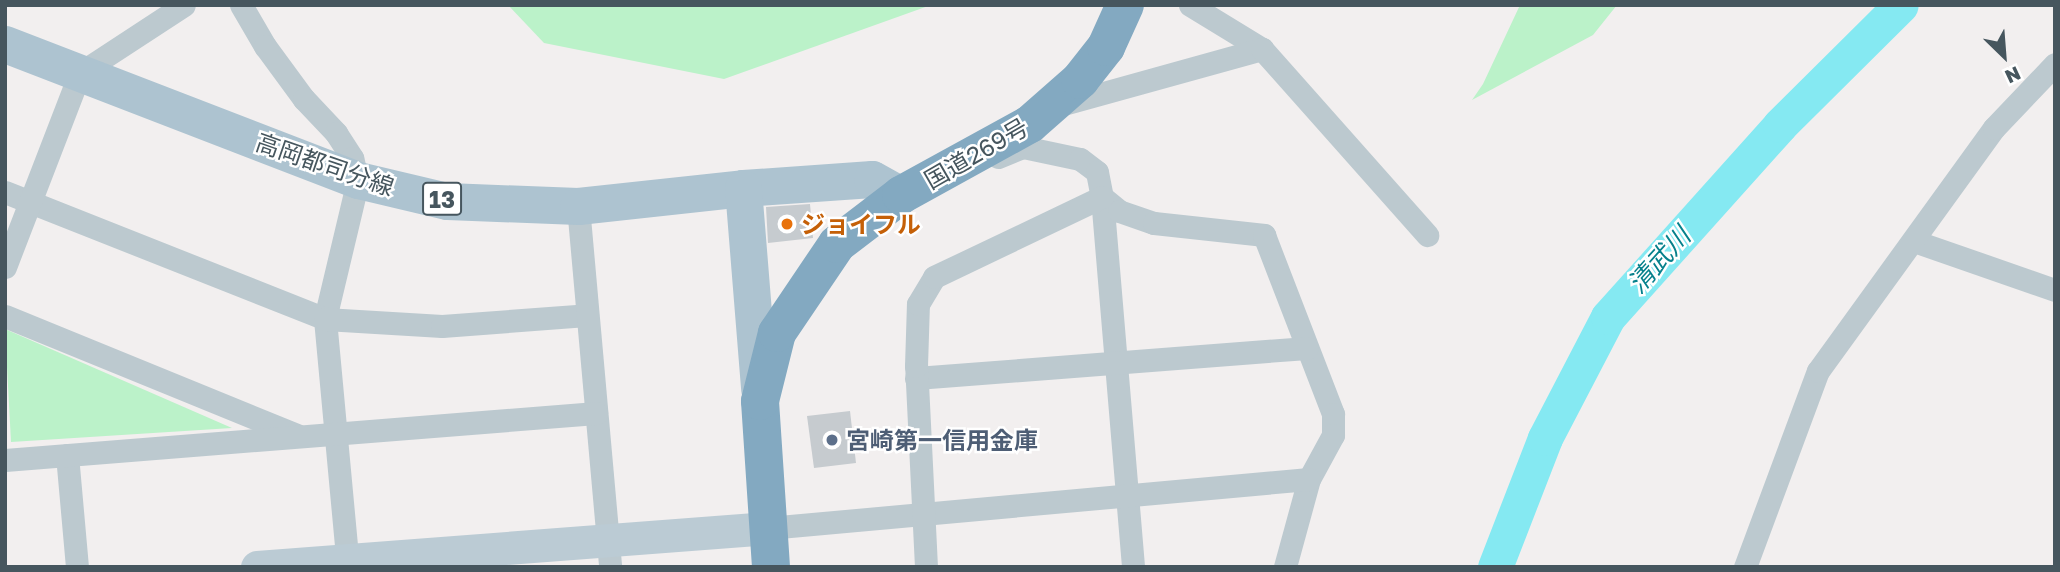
<!DOCTYPE html>
<meta charset="utf-8">
<style>
body{margin:0}
#map{position:relative;width:2060px;height:572px;overflow:hidden;background:#f2efef;font-family:"Golos Text","Noto Sans JP",sans-serif}
div>[style]{position:absolute}
.green>*{inset:0;background:#bbf2c9}
.river>*{height:35px;margin:-17.5px;padding:0 17.5px;transform-origin:17.5px;border-radius:17.5px;background:#85e9f2}
.building>*{inset:0;background:#c6cbcf}
.street>*{height:23px;margin:-11.5px;padding:0 11.5px;transform-origin:11.5px;border-radius:11.5px;background:#bcc9cf}
.secondary>*{height:33px;margin:-16.5px;padding:0 16.5px;transform-origin:16.5px;border-radius:16.5px;background:#bbcbd4}
.primary>*{height:37px;margin:-18.5px;padding:0 18.5px;transform-origin:18.5px;border-radius:18.5px;background:#adc3d0}
.highway>*{height:38px;margin:-19px;padding:0 19px;transform-origin:19px;border-radius:19px;background:#83a9c1}
.dots>*{width:19px;height:19px;translate:-50% -50%;box-sizing:border-box;border:4px solid #fff;border-radius:50%}
span{translate:-50% -50%;white-space:nowrap;text-align:center;line-height:1.15;-webkit-text-stroke:5px #fff;paint-order:stroke}
.shield-label span{padding:2px 5px;background:#fff;border:2px solid;border-radius:5px;-webkit-text-stroke-width:0}
.shield-label{font-size:23px;color:#46565e;font-weight:700}
.street-label{font-size:24px;color:#46565e}
.food-label{font-size:24px;color:#c56008;font-weight:700}
.left{translate:0 -50%;text-align:left}
.service-label{font-size:24px;color:#4e5e75;font-weight:700}
.water-label{font-size:26px;color:#06818c;font-style:italic}
.frame{position:absolute;inset:0;border:7px solid #46565e;pointer-events:none}
.north{position:absolute;left:1969px;top:21px;width:70px;height:70px;-webkit-text-stroke:5px #fff;paint-order:stroke;rotate:155deg;font-size:19px;font-weight:700;line-height:28px;text-align:center;color:#46565e}
.north::after{content:'';display:block;margin:auto;width:24px;height:32px;background:#46565e;clip-path:polygon(50% 0,100% 100%,50% 72%,0 100%)}
</style>
<div id="map">
<div class="green">
<div style="clip-path:polygon(508px 5px,931px 5px,724px 79px,544px 43px)"></div>
<div style="clip-path:polygon(1520px 5px,1617px 5px,1593px 35px,1472px 100px,1483px 84px)"></div>
<div style="clip-path:polygon(5px 329px,232px 428px,11px 442px)"></div>
</div>
<div class="river">
<div style="left:1495px;top:567px;width:138px;rotate:-68.8deg"></div>
<div style="left:1545px;top:438px;width:136px;rotate:-62.5deg"></div>
<div style="left:1608px;top:317px;width:258px;rotate:-48.1deg"></div>
<div style="left:1780px;top:125px;width:170px;rotate:-44.8deg"></div>
</div>
<div class="building">
<div style="clip-path:polygon(810px 204px,813px 238px,768px 243px,766px 207px)"></div>
<div style="clip-path:polygon(850px 411px,856px 463px,814px 468px,807px 416px)"></div>
</div>
<div class="street">
<div style="left:241px;top:5px;width:48px;rotate:59.7deg"></div>
<div style="left:265px;top:46px;width:66px;rotate:53.7deg"></div>
<div style="left:304px;top:99px;width:47px;rotate:46.7deg"></div>
<div style="left:336px;top:133px;width:30px;rotate:57deg"></div>
<div style="left:352px;top:158px;width:23px;rotate:75deg"></div>
<div style="left:358px;top:180px;width:143px;rotate:103.4deg"></div>
<div style="left:325px;top:319px;width:249px;rotate:84.7deg"></div>
<div style="left:1190px;top:5px;width:84px;rotate:31.4deg"></div>
<div style="left:1060px;top:105px;width:210px;rotate:-15.5deg"></div>
<div style="left:1262px;top:49px;width:249px;rotate:48.4deg"></div>
<div style="left:998px;top:157px;width:27px;rotate:-22deg"></div>
<div style="left:1023px;top:147px;width:58px;rotate:11.9deg"></div>
<div style="left:1080px;top:159px;width:21px;rotate:37deg"></div>
<div style="left:1097px;top:172px;width:25px;rotate:79deg"></div>
<div style="left:1102px;top:197px;width:371px;rotate:85.2deg"></div>
<div style="left:5px;top:192px;width:344px;rotate:21.6deg"></div>
<div style="left:325px;top:319px;width:117px;rotate:3.4deg"></div>
<div style="left:442px;top:326px;width:145px;rotate:-4.3deg"></div>
<div style="left:1102px;top:197px;width:22px;rotate:39deg"></div>
<div style="left:1119px;top:211px;width:37px;rotate:19deg"></div>
<div style="left:1154px;top:223px;width:111px;rotate:6.2deg"></div>
<div style="left:1264px;top:235px;width:192px;rotate:68.9deg"></div>
<div style="left:1333px;top:414px;width:21px;rotate:90deg"></div>
<div style="left:1333px;top:435px;width:50px;rotate:118.6deg"></div>
<div style="left:1309px;top:479px;width:91px;rotate:105.3deg"></div>
<div style="left:578px;top:206px;width:362px;rotate:84.9deg"></div>
<div style="left:1914px;top:241px;width:149px;rotate:19.2deg"></div>
<div style="left:5px;top:267px;width:208px;rotate:-68.9deg"></div>
<div style="left:80px;top:73px;width:124px;rotate:-33.2deg"></div>
<div style="left:5px;top:316px;width:315px;rotate:22.2deg"></div>
<div style="left:916px;top:378px;width:392px;rotate:-4.4deg"></div>
<div style="left:67px;top:455px;width:112px;rotate:84.9deg"></div>
<div style="left:5px;top:460px;width:593px;rotate:-4.55deg"></div>
<div style="left:768px;top:528px;width:543px;rotate:-5.18deg"></div>
<div style="left:926px;top:567px;width:201px;rotate:-92.8deg"></div>
<div style="left:916px;top:366px;width:62px;rotate:-88.2deg"></div>
<div style="left:918px;top:304px;width:31px;rotate:-59deg"></div>
<div style="left:934px;top:277px;width:186px;rotate:-25.5deg"></div>
<div style="left:1745px;top:567px;width:209px;rotate:-69.6deg"></div>
<div style="left:1818px;top:371px;width:300px;rotate:-54.1deg"></div>
<div style="left:1994px;top:128px;width:88px;rotate:-46.4deg"></div>
</div>
<div class="secondary">
<div style="left:257px;top:567px;width:512px;rotate:-4.36deg"></div>
</div>
<div class="primary">
<div style="left:5px;top:44px;width:378px;rotate:21.1deg"></div>
<div style="left:358px;top:180px;width:91px;rotate:13.3deg"></div>
<div style="left:447px;top:201px;width:131px;rotate:2.2deg"></div>
<div style="left:578px;top:206px;width:166px;rotate:-6.2deg"></div>
<div style="left:743px;top:188px;width:129px;rotate:-4deg"></div>
<div style="left:872px;top:179px;width:33px;rotate:29deg"></div>
<div style="left:743px;top:188px;width:202px;rotate:85.4deg"></div>
</div>
<div class="highway">
<div style="left:771px;top:567px;width:166px;rotate:-93.8deg"></div>
<div style="left:760px;top:401px;width:70px;rotate:-76deg"></div>
<div style="left:777px;top:333px;width:107px;rotate:-56deg"></div>
<div style="left:837px;top:244px;width:81px;rotate:-37.4deg"></div>
<div style="left:901px;top:195px;width:147px;rotate:-28.8deg"></div>
<div style="left:1030px;top:124px;width:67px;rotate:-41.3deg"></div>
<div style="left:1080px;top:80px;width:42px;rotate:-51.8deg"></div>
<div style="left:1106px;top:47px;width:46px;rotate:-65.7deg"></div>
</div>
<div class="dots">
<div style="left:787px;top:224px;background:#e8710a"></div>
<div style="left:832px;top:440px;background:#5c6f8a"></div>
</div>
<div class="shield-label">
<span style="left:442px;top:199px">13</span>
</div>
<div class="street-label">
<span style="left:976px;top:153px;rotate:-30deg">国道269号</span>
<span style="left:325px;top:164px;rotate:19deg">高岡都司分線</span>
</div>
<div class="food-label">
<span class="left" style="left:801px;top:224px">ジョイフル</span>
</div>
<div class="service-label">
<span class="left" style="left:846px;top:440px">宮崎第一信用金庫</span>
</div>
<div class="water-label">
<span style="left:1659px;top:260px;rotate:-48deg">清武川</span>
</div>
<div class="frame"></div>
<div class="north">N</div>
</div>
